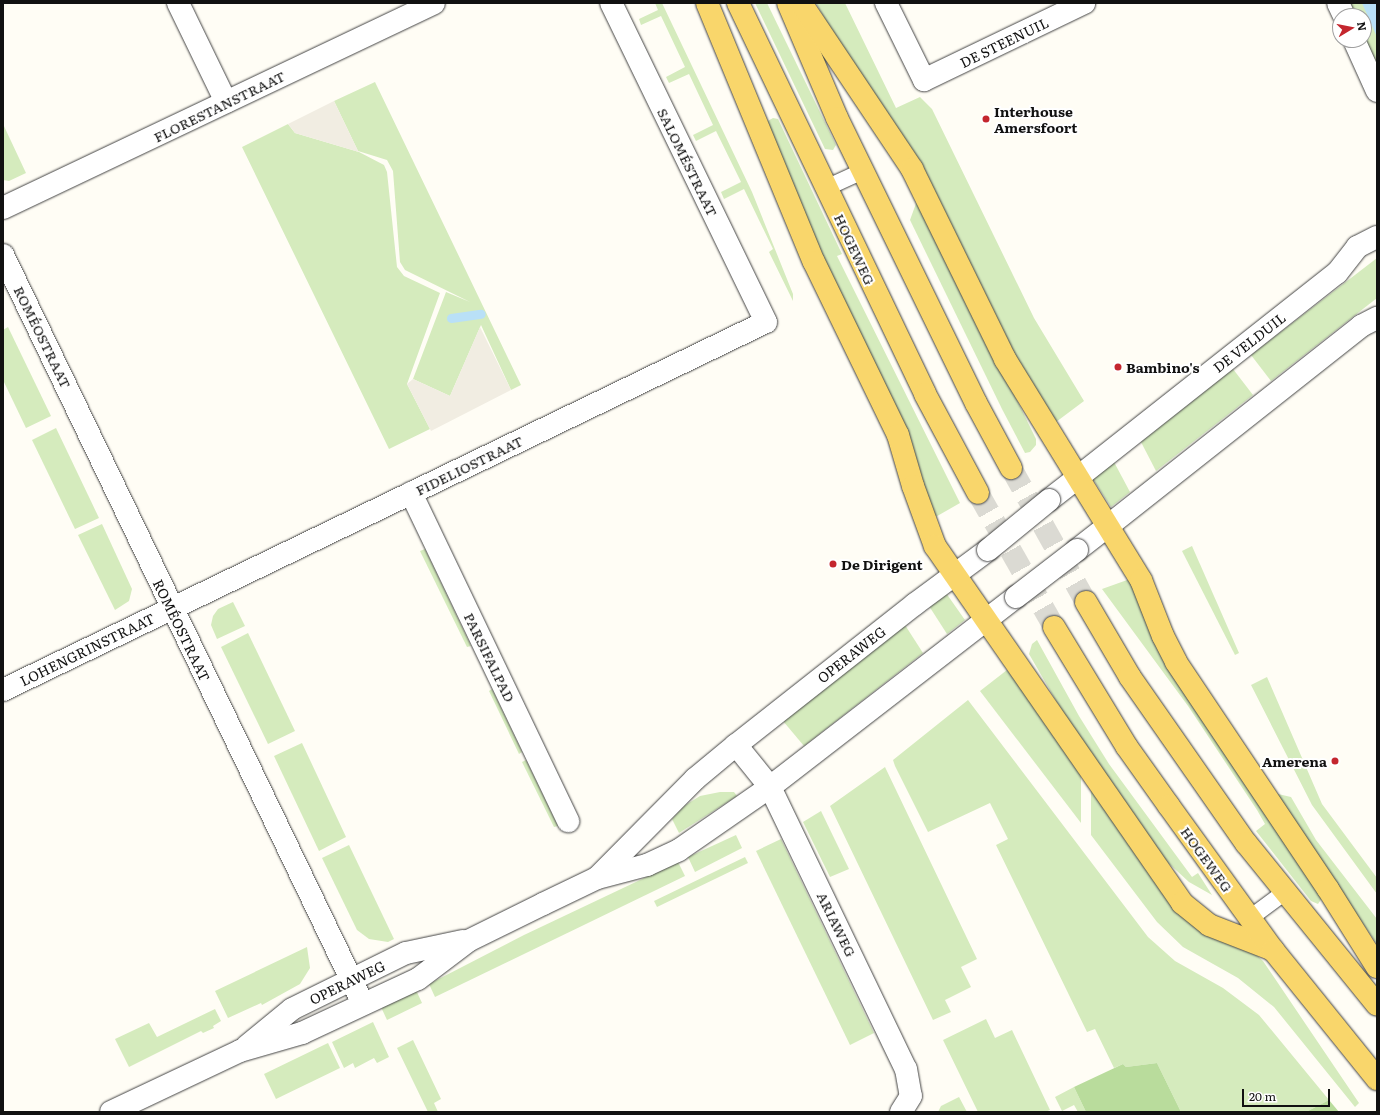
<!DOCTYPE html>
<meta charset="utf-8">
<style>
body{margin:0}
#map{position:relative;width:1380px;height:1115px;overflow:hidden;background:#fffdf5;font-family:Literata,serif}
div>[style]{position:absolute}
.green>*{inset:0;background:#d5ebbd}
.forest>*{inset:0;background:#b9dc9c}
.plaza>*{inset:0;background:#f1ede2}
.water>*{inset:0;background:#b9e0f7}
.stream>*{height:9px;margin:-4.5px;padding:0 4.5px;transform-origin:4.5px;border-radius:4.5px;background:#b9e0f7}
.primary-tunnel>*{height:22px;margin-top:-11px;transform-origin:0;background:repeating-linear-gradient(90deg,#dbdad3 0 22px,transparent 0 33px)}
.roads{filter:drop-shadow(0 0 1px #444) drop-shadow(0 0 1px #444)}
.service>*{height:16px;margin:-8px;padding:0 8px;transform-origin:8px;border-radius:8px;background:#fff}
.minor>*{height:22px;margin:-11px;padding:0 11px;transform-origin:11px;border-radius:11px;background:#fff}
.tertiary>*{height:22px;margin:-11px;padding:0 11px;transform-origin:11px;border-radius:11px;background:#fff}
.primary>*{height:22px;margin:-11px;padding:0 11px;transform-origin:11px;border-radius:11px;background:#f9d66b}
.bridges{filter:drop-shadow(0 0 1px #444) drop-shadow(0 0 1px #444)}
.tertiary-bridge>*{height:22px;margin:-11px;padding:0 11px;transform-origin:11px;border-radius:11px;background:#fff}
.dots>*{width:11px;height:11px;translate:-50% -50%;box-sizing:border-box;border:2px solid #fff;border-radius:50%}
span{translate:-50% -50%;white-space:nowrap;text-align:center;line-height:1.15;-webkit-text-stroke:4px #fff;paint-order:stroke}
.street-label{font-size:14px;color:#111}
.poi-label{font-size:14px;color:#111;font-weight:700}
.left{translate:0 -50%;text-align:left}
.right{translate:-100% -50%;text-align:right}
.frame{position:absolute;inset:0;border:4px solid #111;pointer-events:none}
.north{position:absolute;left:1332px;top:8px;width:40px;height:40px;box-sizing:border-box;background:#fff;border:1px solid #a0a0a0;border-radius:50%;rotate:80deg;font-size:11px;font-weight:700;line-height:16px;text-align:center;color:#111}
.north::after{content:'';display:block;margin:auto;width:14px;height:18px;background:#c4262e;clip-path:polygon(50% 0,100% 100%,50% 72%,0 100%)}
.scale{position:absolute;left:1242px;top:1089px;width:88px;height:18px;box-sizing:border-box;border:2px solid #111;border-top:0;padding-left:5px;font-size:12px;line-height:14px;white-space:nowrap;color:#111;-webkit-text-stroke:3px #fff;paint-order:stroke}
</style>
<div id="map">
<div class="green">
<div style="clip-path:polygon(655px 3px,662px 3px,752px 192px,793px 294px,793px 301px,769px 252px,773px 249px,744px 189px,724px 199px,721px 192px,741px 182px,716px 131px,696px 141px,693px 135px,713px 125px,689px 74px,669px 83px,666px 77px,685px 67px,661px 16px,641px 25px,639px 19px,658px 10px)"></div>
<div style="clip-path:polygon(755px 3px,767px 3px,836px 145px,833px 150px,825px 149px)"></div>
<div style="clip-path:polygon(816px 3px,845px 3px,896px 108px,920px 97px,932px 109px,1034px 318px,1084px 401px,1056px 422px,1018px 366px)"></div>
<div style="clip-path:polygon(1348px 3px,1377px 3px,1377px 70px,1364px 40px,1364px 16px,1353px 16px)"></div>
<div style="clip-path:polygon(375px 82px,521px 385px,511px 390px,481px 325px,450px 396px,413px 379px,446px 292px,470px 302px,405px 270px,400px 262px,393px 171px,387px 160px,358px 151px,334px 101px)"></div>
<div style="clip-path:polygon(773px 118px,778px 119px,842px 254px,837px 256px,960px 503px,932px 519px,766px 122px)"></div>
<div style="clip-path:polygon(3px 124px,26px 173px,9px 181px,3px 180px)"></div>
<div style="clip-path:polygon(288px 124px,295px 133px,359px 152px,384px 165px,387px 172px,397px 267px,404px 276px,440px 293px,407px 384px,430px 429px,389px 449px,242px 147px)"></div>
<div style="clip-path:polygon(918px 198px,1036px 439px,1036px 445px,1030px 452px,1025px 453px,1002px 409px,910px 220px)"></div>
<div style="clip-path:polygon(1377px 258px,1377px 298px,1271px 381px,1251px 355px)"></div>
<div style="clip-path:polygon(8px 327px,51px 416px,26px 428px,3px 380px,3px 330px)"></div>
<div style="clip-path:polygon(1233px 369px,1253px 395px,1156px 471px,1141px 442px)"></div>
<div style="clip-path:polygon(56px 428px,99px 518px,75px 529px,32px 440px)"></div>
<div style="clip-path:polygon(1114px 462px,1130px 492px,1111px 507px,1093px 479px)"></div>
<div style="clip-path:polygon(102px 524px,132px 589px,129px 601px,115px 610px,78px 535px)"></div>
<div style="clip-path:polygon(1192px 546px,1239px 653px,1235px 655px,1182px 551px)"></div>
<div style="clip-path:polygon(425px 549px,471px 646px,467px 647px,420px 551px)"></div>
<div style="clip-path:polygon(1130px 579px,1322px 898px,1318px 904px,1311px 901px,1256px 831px,1265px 824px,1257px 810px,1188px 706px,1102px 589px)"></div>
<div style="clip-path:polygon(946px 593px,965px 620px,947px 634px,929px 606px)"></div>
<div style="clip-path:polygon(233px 602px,245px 626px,217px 639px,211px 625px,213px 616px,218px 609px)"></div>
<div style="clip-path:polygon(905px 625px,923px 653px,804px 746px,783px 721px)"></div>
<div style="clip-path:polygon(248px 633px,295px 731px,268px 744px,221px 647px)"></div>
<div style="clip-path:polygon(1037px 640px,1079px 716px,1109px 764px,1192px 877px,1198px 873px,1212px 895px,1189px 882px,1165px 860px,1062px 711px,1029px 654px,1032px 644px)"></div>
<div style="clip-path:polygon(1007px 670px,1063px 742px,1081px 776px,1081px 823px,980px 691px)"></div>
<div style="clip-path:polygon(1267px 677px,1322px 804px,1377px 878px,1377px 894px,1312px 805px,1251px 685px)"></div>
<div style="clip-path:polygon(492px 689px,522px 752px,519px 754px,489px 691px)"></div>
<div style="clip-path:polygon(968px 700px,1148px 937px,1175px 961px,1223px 988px,1259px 1015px,1329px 1100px,1306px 1112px,1181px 1112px,1157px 1063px,1126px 1067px,1123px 1064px,1114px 1068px,1095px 1029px,1087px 1032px,996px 845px,1008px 839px,990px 803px,928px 832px,895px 766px,893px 760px)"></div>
<div style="clip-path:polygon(302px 743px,346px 837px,319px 851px,274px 756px)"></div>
<div style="clip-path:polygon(526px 760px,558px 826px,554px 827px,522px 762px)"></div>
<div style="clip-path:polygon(885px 767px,977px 959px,961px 967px,971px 987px,945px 1000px,951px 1012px,933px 1020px,830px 806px)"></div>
<div style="clip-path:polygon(1091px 788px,1172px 903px,1250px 949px,1263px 961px,1359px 1103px,1355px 1107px,1274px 1007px,1238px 978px,1183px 947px,1157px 922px,1091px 835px)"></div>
<div style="clip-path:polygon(720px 792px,734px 792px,737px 796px,679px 833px,672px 819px,684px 806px,700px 796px)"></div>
<div style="clip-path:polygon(1278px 794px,1291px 797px,1316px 840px,1377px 919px,1377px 944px,1275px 796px)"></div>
<div style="clip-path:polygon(821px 811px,849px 869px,830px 877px,803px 822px)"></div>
<div style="clip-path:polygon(736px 835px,742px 848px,695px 872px,688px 857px)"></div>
<div style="clip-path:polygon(781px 839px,874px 1033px,850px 1045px,756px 851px)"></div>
<div style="clip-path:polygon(349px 845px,394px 939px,388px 942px,369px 939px,357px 930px,322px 858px)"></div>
<div style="clip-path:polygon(745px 857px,748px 863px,657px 907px,654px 901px)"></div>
<div style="clip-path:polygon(678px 862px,685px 876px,435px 997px,429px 984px,524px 935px)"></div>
<div style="clip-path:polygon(307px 947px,310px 968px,300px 984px,262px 1005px,261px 1003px,228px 1018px,215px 991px)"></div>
<div style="clip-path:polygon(416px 990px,422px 1003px,387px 1020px,381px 1007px)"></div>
<div style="clip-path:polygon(215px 1009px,221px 1021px,213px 1026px,214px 1028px,203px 1033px,201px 1031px,129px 1067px,115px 1039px,149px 1023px,157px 1037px)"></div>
<div style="clip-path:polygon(986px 1019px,995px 1038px,1012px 1030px,1050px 1110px,1045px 1112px,978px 1112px,943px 1040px)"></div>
<div style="clip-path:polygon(373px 1022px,389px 1057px,377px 1063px,374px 1058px,355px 1068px,353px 1063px,344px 1068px,332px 1042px)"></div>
<div style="clip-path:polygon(413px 1040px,441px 1099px,434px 1103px,438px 1112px,428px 1112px,397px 1048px)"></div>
<div style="clip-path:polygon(328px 1043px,340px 1068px,276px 1099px,264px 1074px)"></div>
<div style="clip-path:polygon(1074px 1087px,1086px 1112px,1078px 1112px,1074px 1105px,1062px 1111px,1055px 1097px)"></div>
<div style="clip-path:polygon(959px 1097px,967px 1112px,938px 1112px,941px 1106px)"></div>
</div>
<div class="forest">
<div style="clip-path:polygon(1157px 1063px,1181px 1112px,1086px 1112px,1074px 1087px,1123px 1064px,1126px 1067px)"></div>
<div style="clip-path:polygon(1329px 1100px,1339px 1112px,1306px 1112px)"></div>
</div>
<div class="plaza">
<div style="clip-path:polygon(334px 101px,358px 151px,359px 152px,295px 133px,288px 124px)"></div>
<div style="clip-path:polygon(480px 327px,511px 390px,431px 431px,407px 384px,413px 379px,450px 396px)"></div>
</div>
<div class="water">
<div style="clip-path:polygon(1362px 3px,1377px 3px,1377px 37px)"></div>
</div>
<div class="stream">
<div style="left:451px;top:318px;width:30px;rotate:-8deg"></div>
</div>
<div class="primary-tunnel">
<div style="left:1011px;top:468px;width:154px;rotate:60.8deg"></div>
<div style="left:978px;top:493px;width:154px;rotate:60.4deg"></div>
</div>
<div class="roads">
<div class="service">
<div style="left:826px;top:188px;width:41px;rotate:-24.7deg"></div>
<div style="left:1250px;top:918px;width:44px;rotate:-36.6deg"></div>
</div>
<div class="minor">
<div style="left:178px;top:3px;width:110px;rotate:64.1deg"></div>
<div style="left:886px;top:3px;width:86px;rotate:63.7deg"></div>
<div style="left:924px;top:80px;width:178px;rotate:-25.7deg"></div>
<div style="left:1338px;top:3px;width:14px;rotate:65deg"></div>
<div style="left:1354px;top:40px;width:56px;rotate:65.7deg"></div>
<div style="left:3px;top:208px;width:477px;rotate:-25.4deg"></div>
<div style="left:3px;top:255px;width:831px;rotate:64.33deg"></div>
<div style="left:1077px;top:478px;width:331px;rotate:-38.3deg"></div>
<div style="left:1337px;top:273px;width:33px;rotate:-52deg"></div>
<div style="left:1357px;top:247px;width:22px;rotate:-27deg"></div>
<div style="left:411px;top:493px;width:364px;rotate:64.4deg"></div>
<div style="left:1108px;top:526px;width:323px;rotate:-38.3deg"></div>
<div style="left:1361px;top:326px;width:18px;rotate:-27deg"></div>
<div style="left:3px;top:690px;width:847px;rotate:-25.75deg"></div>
<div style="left:766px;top:322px;width:355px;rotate:-115.9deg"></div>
<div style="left:736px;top:745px;width:54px;rotate:51deg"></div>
<div style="left:770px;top:787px;width:313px;rotate:64.3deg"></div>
<div style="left:906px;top:1069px;width:27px;rotate:80deg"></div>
<div style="left:911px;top:1096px;width:19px;rotate:122deg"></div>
</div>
<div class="tertiary">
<div style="left:1049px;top:500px;width:36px;rotate:-38deg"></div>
<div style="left:1077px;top:550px;width:39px;rotate:-38deg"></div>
<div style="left:598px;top:877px;width:138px;rotate:-45.3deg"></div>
<div style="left:695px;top:779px;width:53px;rotate:-39.7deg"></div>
<div style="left:736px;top:745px;width:228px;rotate:-38.2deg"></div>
<div style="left:915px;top:604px;width:91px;rotate:-36.5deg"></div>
<div style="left:247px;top:1046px;width:58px;rotate:-39.4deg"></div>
<div style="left:292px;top:1009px;width:127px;rotate:-26.2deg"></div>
<div style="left:406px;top:953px;width:58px;rotate:-11.9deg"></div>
<div style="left:111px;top:1112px;width:143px;rotate:-25.3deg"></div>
<div style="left:240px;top:1051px;width:65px;rotate:-16.2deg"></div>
<div style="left:302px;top:1033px;width:128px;rotate:-25deg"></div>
<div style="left:418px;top:979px;width:63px;rotate:-37.2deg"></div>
<div style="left:468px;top:941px;width:84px;rotate:-26.3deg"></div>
<div style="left:543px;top:904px;width:60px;rotate:-25.7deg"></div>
<div style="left:597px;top:878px;width:52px;rotate:-14.6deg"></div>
<div style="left:647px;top:865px;width:35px;rotate:-25deg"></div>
<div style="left:679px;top:850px;width:111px;rotate:-34.7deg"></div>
<div style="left:770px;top:787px;width:311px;rotate:-37.7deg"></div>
</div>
<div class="primary">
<div style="left:707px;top:3px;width:280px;rotate:67.6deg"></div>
<div style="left:814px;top:262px;width:192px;rotate:64.1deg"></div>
<div style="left:898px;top:435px;width:53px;rotate:73.6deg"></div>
<div style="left:913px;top:486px;width:64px;rotate:69.9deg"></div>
<div style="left:935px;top:546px;width:434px;rotate:55.3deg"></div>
<div style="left:1182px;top:903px;width:35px;rotate:39deg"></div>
<div style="left:1209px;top:925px;width:69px;rotate:21.3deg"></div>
<div style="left:738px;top:3px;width:433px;rotate:64.4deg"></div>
<div style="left:925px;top:394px;width:112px;rotate:61.8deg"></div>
<div style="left:788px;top:3px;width:125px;rotate:66.9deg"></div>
<div style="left:837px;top:118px;width:317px;rotate:64deg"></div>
<div style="left:976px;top:403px;width:74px;rotate:61.7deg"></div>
<div style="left:801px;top:3px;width:200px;rotate:56.2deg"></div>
<div style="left:912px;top:169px;width:212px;rotate:63.9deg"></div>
<div style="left:1005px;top:359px;width:259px;rotate:58.4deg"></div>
<div style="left:1141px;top:580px;width:60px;rotate:68.6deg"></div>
<div style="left:1163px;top:636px;width:29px;rotate:63deg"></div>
<div style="left:1176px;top:662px;width:273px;rotate:56.2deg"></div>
<div style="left:1328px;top:889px;width:92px;rotate:57.9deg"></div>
<div style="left:1086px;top:602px;width:87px;rotate:59.6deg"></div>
<div style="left:1130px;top:677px;width:203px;rotate:55.1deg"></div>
<div style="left:1246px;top:843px;width:208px;rotate:51deg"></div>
<div style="left:1054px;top:627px;width:140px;rotate:58.7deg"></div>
<div style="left:1127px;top:747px;width:72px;rotate:54.6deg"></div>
<div style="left:1169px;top:806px;width:178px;rotate:54.2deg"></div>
<div style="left:1273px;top:950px;width:166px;rotate:51.1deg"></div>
</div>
</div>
<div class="bridges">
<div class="tertiary-bridge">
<div style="left:988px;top:550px;width:79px;rotate:-39.3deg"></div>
<div style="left:1016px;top:597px;width:77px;rotate:-37.6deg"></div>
</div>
</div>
<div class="dots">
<div style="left:986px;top:119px;background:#c4262e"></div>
<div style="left:1118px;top:367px;background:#c4262e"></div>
<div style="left:833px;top:564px;background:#c4262e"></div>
<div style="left:1335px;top:761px;background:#c4262e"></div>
</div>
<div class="street-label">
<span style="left:1004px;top:42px;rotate:-26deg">DE STEENUIL</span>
<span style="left:219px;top:106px;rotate:-26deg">FLORESTANSTRAAT</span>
<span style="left:688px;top:162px;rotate:64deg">SALOMÉSTRAAT</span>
<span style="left:855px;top:249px;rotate:65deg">HOGEWEG</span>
<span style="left:43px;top:337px;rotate:64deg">ROMÉOSTRAAT</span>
<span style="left:1249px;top:342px;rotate:-38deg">DE VELDUIL</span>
<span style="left:469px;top:465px;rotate:-26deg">FIDELIOSTRAAT</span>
<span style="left:182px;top:630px;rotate:64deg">ROMÉOSTRAAT</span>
<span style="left:87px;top:649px;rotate:-26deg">LOHENGRINSTRAAT</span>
<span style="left:851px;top:654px;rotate:-38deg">OPERAWEG</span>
<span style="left:490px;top:657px;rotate:64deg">PARSIFALPAD</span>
<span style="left:1207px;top:859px;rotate:54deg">HOGEWEG</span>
<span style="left:837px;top:924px;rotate:64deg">ARIAWEG</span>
<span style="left:347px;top:982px;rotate:-26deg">OPERAWEG</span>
</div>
<div class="poi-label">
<span class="left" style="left:994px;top:119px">Interhouse<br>Amersfoort</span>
<span class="left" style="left:1126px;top:367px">Bambino's</span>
<span class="left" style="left:841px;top:564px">De Dirigent</span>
<span class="right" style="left:1327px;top:761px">Amerena</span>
</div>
<div class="frame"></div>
<div class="north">N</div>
<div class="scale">20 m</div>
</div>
